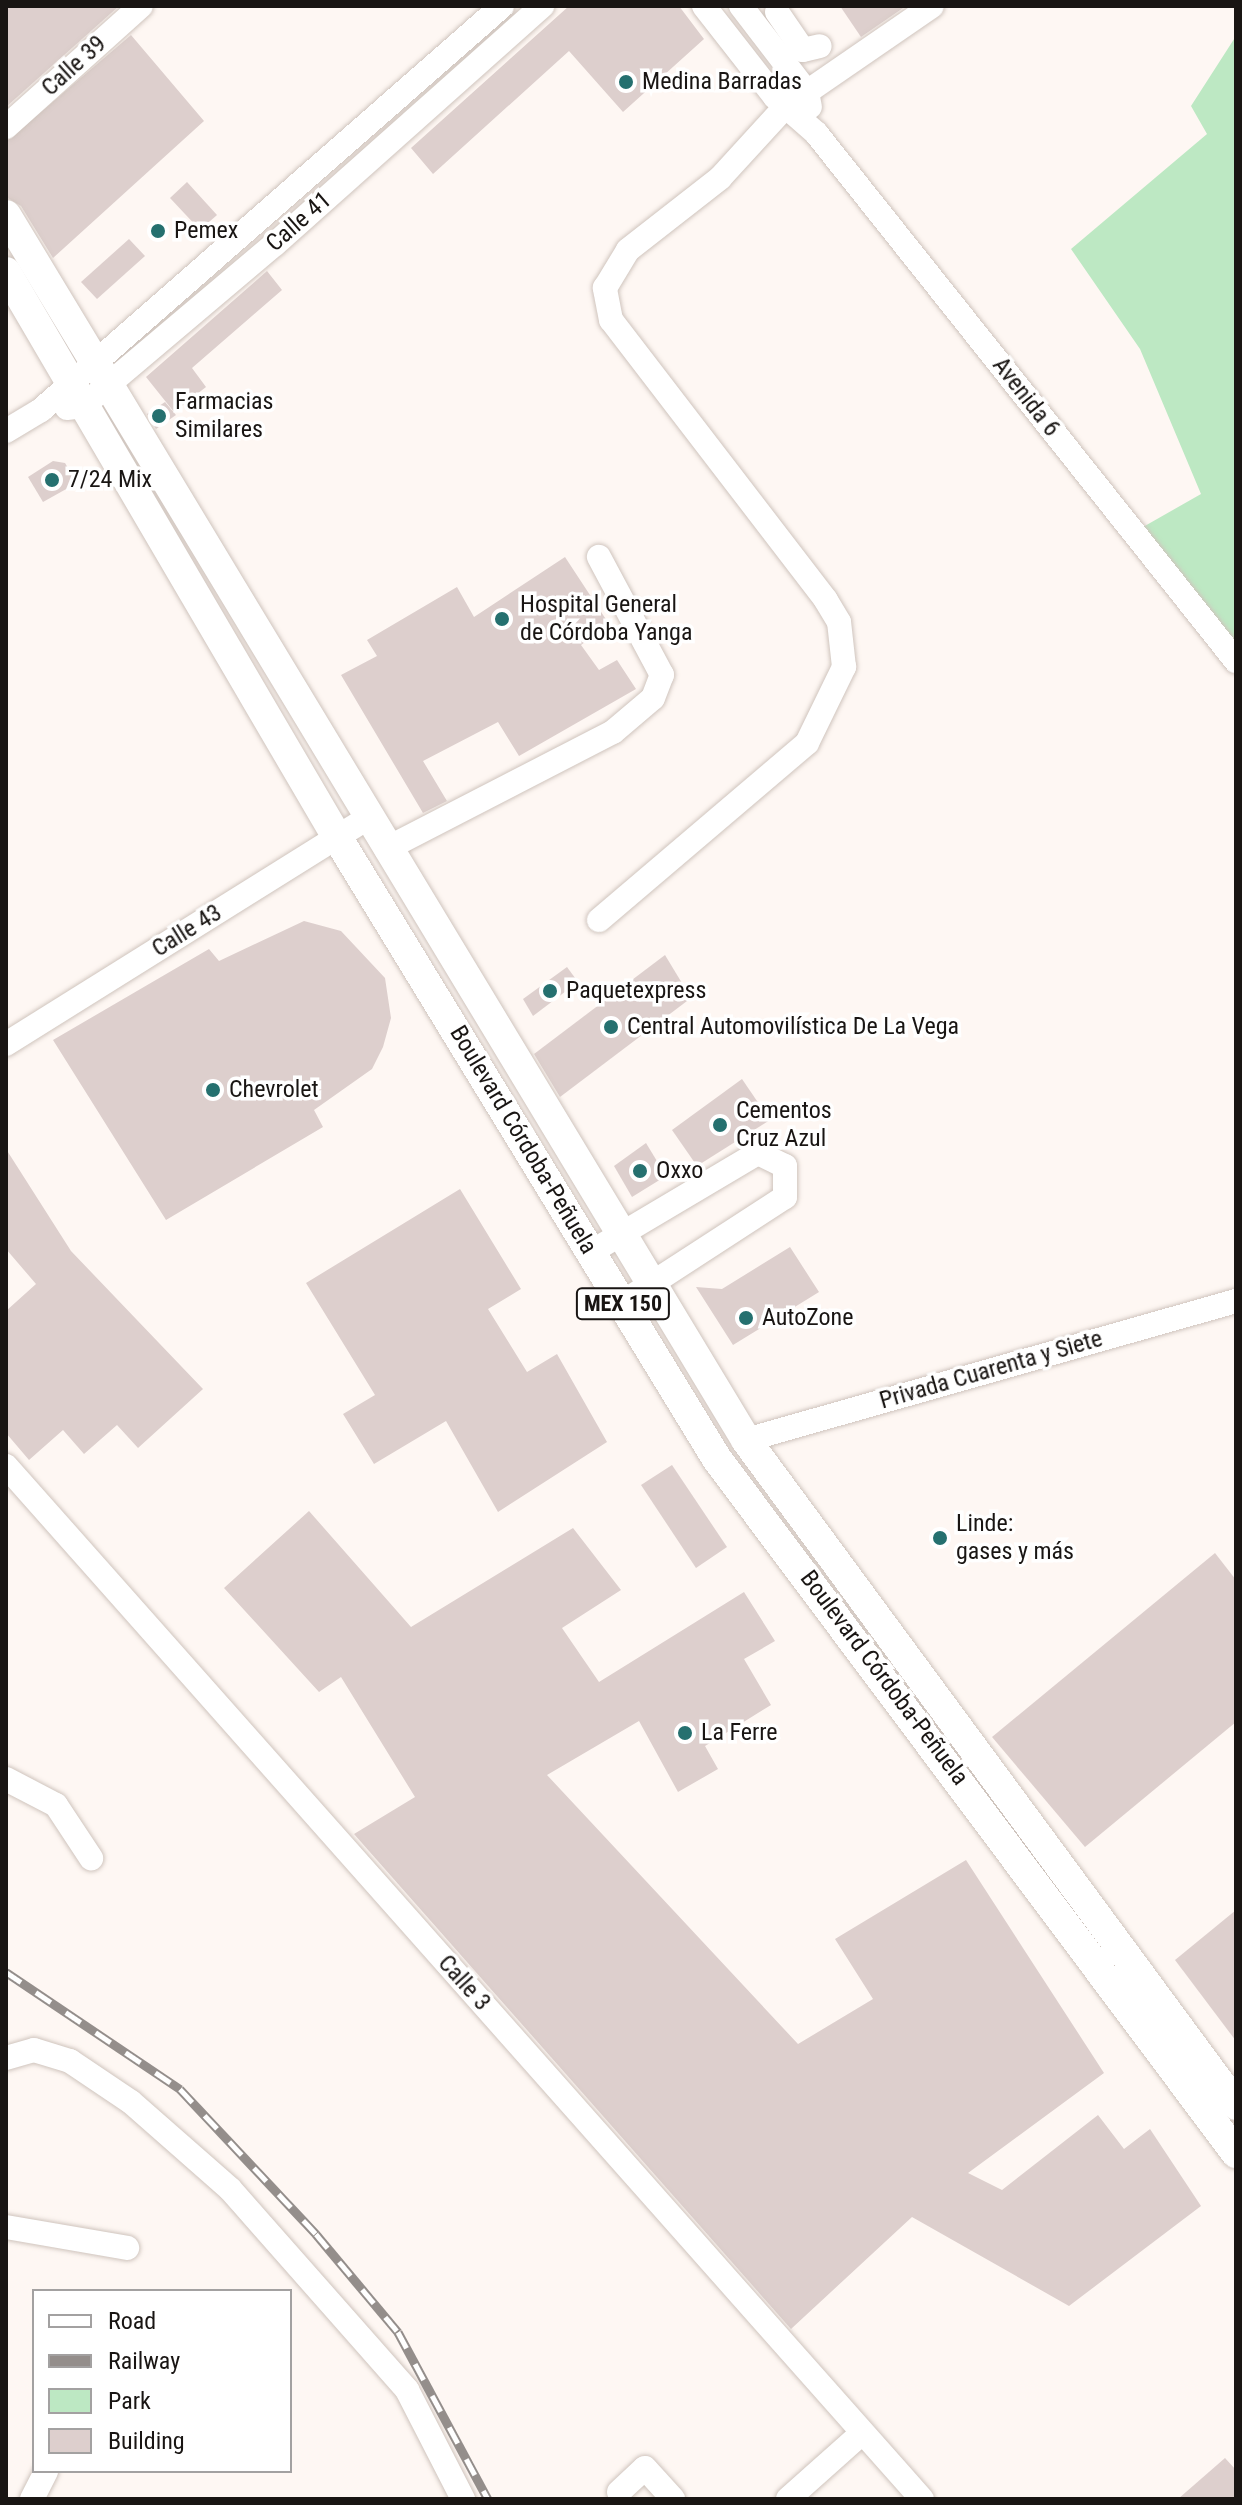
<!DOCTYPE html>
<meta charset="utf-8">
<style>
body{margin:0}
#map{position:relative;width:1242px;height:2505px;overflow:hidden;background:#fef7f3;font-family:"Roboto Condensed",sans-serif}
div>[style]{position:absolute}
.green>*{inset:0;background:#bde8c3}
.building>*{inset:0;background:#ddcfcd}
.roads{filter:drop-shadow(0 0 2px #cfc4bd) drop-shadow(0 0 2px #cfc4bd)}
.minor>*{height:24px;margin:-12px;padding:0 12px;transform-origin:12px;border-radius:12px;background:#fff}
.major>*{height:30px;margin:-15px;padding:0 15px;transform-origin:15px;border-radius:15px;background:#fff}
.rail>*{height:9px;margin-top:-4.5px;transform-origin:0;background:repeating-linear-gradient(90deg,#fff 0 18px,#948e8b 0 36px);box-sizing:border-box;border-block:2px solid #948e8b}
.dots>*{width:22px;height:22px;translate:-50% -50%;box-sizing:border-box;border:4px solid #fff;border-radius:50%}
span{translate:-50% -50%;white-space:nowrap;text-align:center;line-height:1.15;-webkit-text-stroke:7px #fff;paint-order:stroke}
.shield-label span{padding:2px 6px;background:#fff;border:2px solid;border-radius:6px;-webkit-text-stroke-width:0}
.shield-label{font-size:22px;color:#191513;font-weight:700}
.street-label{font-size:24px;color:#191513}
.poi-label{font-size:24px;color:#191513}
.left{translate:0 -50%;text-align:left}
.frame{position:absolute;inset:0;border:8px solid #191513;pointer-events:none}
.legend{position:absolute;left:32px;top:2289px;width:260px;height:184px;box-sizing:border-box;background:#fff;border:2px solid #a3a1a1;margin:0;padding:10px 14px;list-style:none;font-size:24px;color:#191513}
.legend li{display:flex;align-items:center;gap:16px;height:40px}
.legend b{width:40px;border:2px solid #a3a1a1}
</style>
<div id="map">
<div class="green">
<div style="clip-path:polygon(1236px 36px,1236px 647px,1143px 527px,1201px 494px,1140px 349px,1071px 249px,1207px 134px,1191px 106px)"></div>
</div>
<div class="building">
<div style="clip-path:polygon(6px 6px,119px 6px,6px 107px)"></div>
<div style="clip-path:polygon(569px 6px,679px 6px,704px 39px,623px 112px,569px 51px,433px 174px,411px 148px)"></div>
<div style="clip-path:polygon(840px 6px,906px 6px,861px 37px)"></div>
<div style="clip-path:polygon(131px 35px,204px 121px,53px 258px,21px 206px,6px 197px,6px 142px)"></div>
<div style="clip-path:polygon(187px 182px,217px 215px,200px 230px,170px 198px)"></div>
<div style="clip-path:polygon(129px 239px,145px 256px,97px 299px,81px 282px)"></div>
<div style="clip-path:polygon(267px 271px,282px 290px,192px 368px,206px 387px,174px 412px,146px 377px)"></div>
<div style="clip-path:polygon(165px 402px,176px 415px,156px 429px,147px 414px)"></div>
<div style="clip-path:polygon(53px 461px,65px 463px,77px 483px,43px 502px,28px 477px)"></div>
<div style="clip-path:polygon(565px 557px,609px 624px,581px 645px,599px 670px,617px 660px,636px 689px,519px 756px,498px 722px,423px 761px,447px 801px,423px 813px,341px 675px,377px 656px,367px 640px,457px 587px,474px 617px)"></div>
<div style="clip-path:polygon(304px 921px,341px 931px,385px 978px,391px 1018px,383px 1047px,372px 1069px,314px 1110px,323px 1127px,166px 1220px,53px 1040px,209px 949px,219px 961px)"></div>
<div style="clip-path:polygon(665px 955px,691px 998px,560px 1097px,534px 1054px)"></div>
<div style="clip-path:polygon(567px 967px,578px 982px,533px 1016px,523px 999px)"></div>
<div style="clip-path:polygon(742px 1079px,770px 1120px,697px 1166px,672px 1130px)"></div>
<div style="clip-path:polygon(646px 1143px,666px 1176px,632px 1197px,614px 1166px)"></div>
<div style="clip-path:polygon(6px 1149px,71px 1251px,203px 1389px,138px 1448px,117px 1425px,84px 1454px,63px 1430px,29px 1460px,6px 1433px,6px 1311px,36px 1284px,6px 1249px)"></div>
<div style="clip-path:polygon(460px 1189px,521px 1289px,488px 1309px,527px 1372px,557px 1354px,607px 1442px,498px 1512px,446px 1421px,374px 1464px,343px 1414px,375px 1395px,306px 1283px)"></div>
<div style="clip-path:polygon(790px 1247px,819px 1292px,733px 1345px,696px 1287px,722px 1289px)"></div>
<div style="clip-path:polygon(672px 1465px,727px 1547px,696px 1568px,641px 1485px)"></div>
<div style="clip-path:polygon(309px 1511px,411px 1627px,573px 1528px,621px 1590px,562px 1628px,599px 1682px,744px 1592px,775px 1641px,744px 1659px,771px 1705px,705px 1746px,718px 1769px,678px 1792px,639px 1721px,547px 1775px,798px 2044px,873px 1999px,835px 1939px,966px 1860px,1104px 2073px,968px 2173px,1002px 2190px,1098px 2115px,1124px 2149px,1150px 2129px,1201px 2206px,1069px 2306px,912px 2217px,791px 2329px,354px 1834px,415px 1797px,341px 1677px,319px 1692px,224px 1588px)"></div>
<div style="clip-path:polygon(1215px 1553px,1236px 1580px,1236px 1722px,1085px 1847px,992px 1737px)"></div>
<div style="clip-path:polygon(1236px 1910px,1236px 2041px,1175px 1960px)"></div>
<div style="clip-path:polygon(1225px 2458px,1236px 2470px,1236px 2499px,1178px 2499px)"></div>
</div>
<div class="roads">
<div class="minor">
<div style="left:704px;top:6px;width:115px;rotate:52deg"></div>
<div style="left:775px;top:97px;width:55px;rotate:41.3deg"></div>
<div style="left:816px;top:133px;width:675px;rotate:51.5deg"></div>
<div style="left:741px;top:6px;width:108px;rotate:52.5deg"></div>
<div style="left:807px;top:92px;width:15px;rotate:79deg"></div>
<div style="left:777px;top:12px;width:46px;rotate:55.6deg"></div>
<div style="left:803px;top:50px;width:17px;rotate:-13deg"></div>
<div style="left:6px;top:127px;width:181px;rotate:-41.9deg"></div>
<div style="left:67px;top:408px;width:16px;rotate:-7deg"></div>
<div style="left:83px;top:406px;width:251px;rotate:-40.2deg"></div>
<div style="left:275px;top:244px;width:358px;rotate:-41.7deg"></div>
<div style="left:6px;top:431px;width:41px;rotate:-31deg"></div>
<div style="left:41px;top:410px;width:613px;rotate:-41.23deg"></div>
<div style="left:386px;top:849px;width:255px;rotate:-27.3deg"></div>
<div style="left:613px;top:732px;width:52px;rotate:-40.4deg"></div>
<div style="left:653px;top:698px;width:25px;rotate:-69deg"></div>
<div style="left:662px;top:675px;width:134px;rotate:-118.1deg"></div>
<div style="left:599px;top:920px;width:273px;rotate:-40.4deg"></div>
<div style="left:807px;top:743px;width:85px;rotate:-64deg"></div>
<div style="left:844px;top:667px;width:45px;rotate:-96.3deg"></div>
<div style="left:839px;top:622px;width:26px;rotate:-121deg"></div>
<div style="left:826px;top:600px;width:353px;rotate:-127.5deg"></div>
<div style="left:611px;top:320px;width:33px;rotate:-101deg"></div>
<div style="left:605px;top:288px;width:44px;rotate:-58.8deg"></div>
<div style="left:628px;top:250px;width:117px;rotate:-38deg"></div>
<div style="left:720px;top:178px;width:96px;rotate:-47.5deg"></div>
<div style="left:785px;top:107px;width:178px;rotate:-34.5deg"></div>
<div style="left:6px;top:1044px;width:426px;rotate:-32deg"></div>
<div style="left:591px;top:1252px;width:194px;rotate:-30.7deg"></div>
<div style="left:758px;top:1153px;width:30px;rotate:26deg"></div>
<div style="left:785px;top:1166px;width:31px;rotate:90deg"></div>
<div style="left:785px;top:1197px;width:194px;rotate:147deg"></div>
<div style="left:746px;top:1440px;width:509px;rotate:-15.84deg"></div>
<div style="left:6px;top:1466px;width:1381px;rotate:48.44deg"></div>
<div style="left:6px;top:1779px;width:56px;rotate:27.5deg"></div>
<div style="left:56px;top:1805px;width:64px;rotate:56.6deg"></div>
<div style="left:6px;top:2058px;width:29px;rotate:-16deg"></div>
<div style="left:34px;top:2050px;width:38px;rotate:17deg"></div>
<div style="left:70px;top:2061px;width:73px;rotate:33.9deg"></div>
<div style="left:131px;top:2102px;width:132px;rotate:41.3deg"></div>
<div style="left:230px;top:2189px;width:268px;rotate:48.6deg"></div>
<div style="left:407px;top:2390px;width:123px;rotate:62.8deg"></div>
<div style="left:6px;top:2227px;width:123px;rotate:9.8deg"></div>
<div style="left:619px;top:2492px;width:35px;rotate:-43deg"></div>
<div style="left:645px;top:2468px;width:42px;rotate:47.9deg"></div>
<div style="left:32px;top:2499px;width:31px;rotate:-63deg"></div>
<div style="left:788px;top:2499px;width:99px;rotate:-41.7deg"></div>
</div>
<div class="major">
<div style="left:6px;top:215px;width:1431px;rotate:58.86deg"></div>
<div style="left:746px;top:1440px;width:826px;rotate:53.62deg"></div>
<div style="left:6px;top:272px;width:655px;rotate:59.64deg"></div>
<div style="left:337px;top:837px;width:729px;rotate:58.58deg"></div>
<div style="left:717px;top:1459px;width:867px;rotate:53.21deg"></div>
</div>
</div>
<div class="rail">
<div style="left:6px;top:1972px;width:210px;rotate:33.9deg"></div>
<div style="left:180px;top:2089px;width:199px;rotate:46.8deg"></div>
<div style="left:316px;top:2234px;width:128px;rotate:50.1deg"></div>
<div style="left:398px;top:2332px;width:190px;rotate:61.7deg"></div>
</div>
<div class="dots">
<div style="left:626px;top:82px;background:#25706f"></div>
<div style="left:158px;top:231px;background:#25706f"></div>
<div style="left:159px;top:416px;background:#25706f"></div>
<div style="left:52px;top:480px;background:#25706f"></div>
<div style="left:502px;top:619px;background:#25706f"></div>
<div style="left:550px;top:991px;background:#25706f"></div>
<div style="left:611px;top:1027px;background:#25706f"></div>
<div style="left:213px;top:1090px;background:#25706f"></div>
<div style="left:720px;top:1125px;background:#25706f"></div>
<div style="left:640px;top:1171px;background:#25706f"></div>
<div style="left:746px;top:1318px;background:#25706f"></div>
<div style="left:940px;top:1538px;background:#25706f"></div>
<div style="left:685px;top:1733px;background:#25706f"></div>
</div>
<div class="shield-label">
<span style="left:623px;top:1304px">MEX 150</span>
</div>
<div class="street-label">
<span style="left:74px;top:66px;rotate:-42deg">Calle 39</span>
<span style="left:299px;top:222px;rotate:-41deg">Calle 41</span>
<span style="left:1026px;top:397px;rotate:52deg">Avenida 6</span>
<span style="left:187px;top:931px;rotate:-32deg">Calle 43</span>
<span style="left:523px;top:1140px;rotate:59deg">Boulevard Córdoba-Peñuela</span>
<span style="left:991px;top:1370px;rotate:-16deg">Privada Cuarenta y Siete</span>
<span style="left:884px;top:1678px;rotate:53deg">Boulevard Córdoba-Peñuela</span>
<span style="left:464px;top:1983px;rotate:48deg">Calle 3</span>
</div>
<div class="poi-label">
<span class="left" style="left:642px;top:82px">Medina Barradas</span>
<span class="left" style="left:174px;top:231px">Pemex</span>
<span class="left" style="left:175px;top:416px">Farmacias<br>Similares</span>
<span class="left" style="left:68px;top:480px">7/24 Mix</span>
<span class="left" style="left:520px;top:619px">Hospital General<br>de Córdoba Yanga</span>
<span class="left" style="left:566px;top:991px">Paquetexpress</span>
<span class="left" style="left:627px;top:1027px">Central Automovilística De La Vega</span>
<span class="left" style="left:229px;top:1090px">Chevrolet</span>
<span class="left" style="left:736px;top:1125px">Cementos<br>Cruz Azul</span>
<span class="left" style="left:656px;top:1171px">Oxxo</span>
<span class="left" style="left:762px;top:1318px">AutoZone</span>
<span class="left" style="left:956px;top:1538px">Linde:<br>gases y más</span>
<span class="left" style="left:701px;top:1733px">La Ferre</span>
</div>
<div class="frame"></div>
<ul class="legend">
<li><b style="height:10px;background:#fff"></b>Road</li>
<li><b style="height:10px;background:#948e8b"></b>Railway</li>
<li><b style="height:22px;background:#bde8c3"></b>Park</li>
<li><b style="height:22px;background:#ddcfcd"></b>Building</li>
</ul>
</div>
